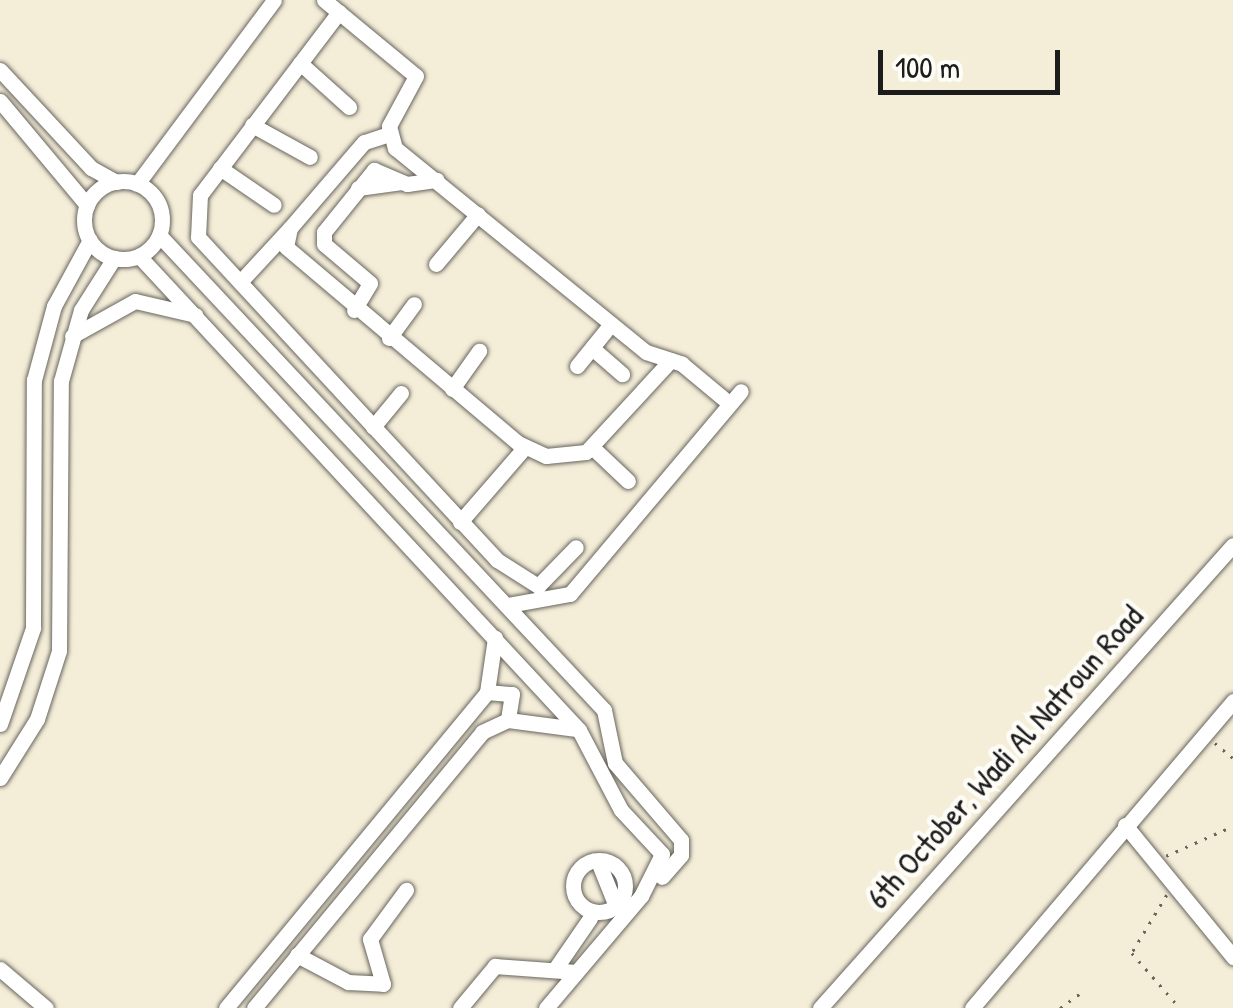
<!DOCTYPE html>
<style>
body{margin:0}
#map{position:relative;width:1233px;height:1008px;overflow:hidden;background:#f4edd8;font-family:"Patrick Hand",sans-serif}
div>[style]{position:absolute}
.path>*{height:2.5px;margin-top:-1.25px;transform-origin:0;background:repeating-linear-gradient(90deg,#68655e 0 2.5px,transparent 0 10.5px)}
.roads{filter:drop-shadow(0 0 2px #68655e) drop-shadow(0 0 2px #68655e)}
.minor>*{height:15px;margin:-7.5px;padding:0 7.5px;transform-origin:7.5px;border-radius:7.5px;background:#fff}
.minor>.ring{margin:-7.5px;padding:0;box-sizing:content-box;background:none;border:15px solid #fff;border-radius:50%}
span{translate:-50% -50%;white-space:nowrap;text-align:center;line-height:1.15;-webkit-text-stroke:9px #fdfcf7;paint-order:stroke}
.street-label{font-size:32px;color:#1c1c1c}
.scale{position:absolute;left:878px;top:50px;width:182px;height:45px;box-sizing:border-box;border:5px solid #1c1c1c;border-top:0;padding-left:12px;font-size:30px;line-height:35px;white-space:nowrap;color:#1c1c1c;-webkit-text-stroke:8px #fdfcf7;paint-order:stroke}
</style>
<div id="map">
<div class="path">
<div style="left:1215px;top:743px;width:23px;rotate:40deg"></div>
<div style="left:1166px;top:856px;width:73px;rotate:-24.1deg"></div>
<div style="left:1167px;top:895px;width:68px;rotate:121.1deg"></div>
<div style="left:1132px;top:953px;width:73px;rotate:48.9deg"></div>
<div style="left:1060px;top:1008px;width:31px;rotate:-36deg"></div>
</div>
<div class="roads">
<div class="minor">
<div style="left:324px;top:0;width:119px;rotate:39.6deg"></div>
<div style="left:416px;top:76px;width:57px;rotate:118.4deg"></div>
<div style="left:389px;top:126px;width:23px;rotate:75deg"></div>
<div style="left:395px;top:148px;width:323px;rotate:39.1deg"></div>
<div style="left:646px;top:352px;width:38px;rotate:18deg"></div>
<div style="left:682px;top:364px;width:62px;rotate:39.8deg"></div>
<div style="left:339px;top:12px;width:230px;rotate:127.2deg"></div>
<div style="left:200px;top:195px;width:42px;rotate:92.7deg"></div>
<div style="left:198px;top:237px;width:440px;rotate:47.2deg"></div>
<div style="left:497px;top:560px;width:49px;rotate:32.4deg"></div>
<div style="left:538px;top:586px;width:54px;rotate:-45.7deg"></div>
<div style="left:300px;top:63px;width:66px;rotate:41.9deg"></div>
<div style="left:0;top:70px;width:134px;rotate:47.1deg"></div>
<div style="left:91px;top:168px;width:29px;rotate:29deg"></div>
<div style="left:0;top:101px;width:136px;rotate:50.1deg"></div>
<div style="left:252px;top:125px;width:66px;rotate:28.9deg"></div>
<div style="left:389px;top:134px;width:26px;rotate:162deg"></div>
<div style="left:364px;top:142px;width:113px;rotate:130.7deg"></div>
<div style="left:290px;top:228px;width:19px;rotate:102deg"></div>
<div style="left:286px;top:247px;width:304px;rotate:40.2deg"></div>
<div style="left:518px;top:443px;width:31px;rotate:25deg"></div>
<div style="left:546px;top:456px;width:40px;rotate:-5.7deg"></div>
<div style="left:586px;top:452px;width:125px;rotate:-47.3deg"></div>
<div style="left:220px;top:168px;width:65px;rotate:34.4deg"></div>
<div class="ring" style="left:84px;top:181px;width:63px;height:63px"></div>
<div style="left:137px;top:184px;width:229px;rotate:-53.3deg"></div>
<div style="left:358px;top:188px;width:44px;rotate:-7.8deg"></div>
<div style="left:159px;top:235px;width:651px;rotate:46.87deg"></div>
<div style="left:604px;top:710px;width:54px;rotate:78.3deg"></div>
<div style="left:615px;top:763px;width:101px;rotate:49.4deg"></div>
<div style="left:681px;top:840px;width:15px;rotate:90deg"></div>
<div style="left:681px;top:855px;width:29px;rotate:131deg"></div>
<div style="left:139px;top:256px;width:647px;rotate:47.13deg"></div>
<div style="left:579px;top:730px;width:90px;rotate:62.3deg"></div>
<div style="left:621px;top:810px;width:60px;rotate:47deg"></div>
<div style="left:662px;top:854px;width:47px;rotate:116.6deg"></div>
<div style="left:641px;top:896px;width:147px;rotate:130.3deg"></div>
<div style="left:436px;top:264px;width:65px;rotate:-50deg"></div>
<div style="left:240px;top:282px;width:74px;rotate:-47.2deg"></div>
<div style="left:354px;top:310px;width:31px;rotate:-59deg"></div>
<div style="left:370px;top:283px;width:60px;rotate:-139.7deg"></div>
<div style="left:324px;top:244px;width:12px;rotate:-90deg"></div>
<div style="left:324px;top:232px;width:80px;rotate:-51.1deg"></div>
<div style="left:374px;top:170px;width:36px;rotate:23deg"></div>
<div style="left:407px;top:184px;width:30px;rotate:-8deg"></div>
<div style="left:72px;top:336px;width:72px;rotate:-29.1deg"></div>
<div style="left:135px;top:301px;width:62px;rotate:13.1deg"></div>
<div style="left:389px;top:338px;width:42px;rotate:-53.7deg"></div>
<div style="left:592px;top:348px;width:40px;rotate:41deg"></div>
<div style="left:577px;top:366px;width:54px;rotate:-51deg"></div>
<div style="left:452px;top:389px;width:47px;rotate:-54.6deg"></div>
<div style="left:373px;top:427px;width:44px;rotate:-50.5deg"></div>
<div style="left:593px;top:448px;width:48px;rotate:43.3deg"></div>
<div style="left:460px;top:522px;width:98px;rotate:-49.1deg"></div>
<div style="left:508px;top:605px;width:63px;rotate:-10.1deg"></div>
<div style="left:570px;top:594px;width:265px;rotate:-49.9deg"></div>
<div style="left:487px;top:692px;width:25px;rotate:5deg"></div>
<div style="left:512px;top:694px;width:26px;rotate:99deg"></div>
<div style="left:0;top:724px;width:102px;rotate:-71deg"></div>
<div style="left:33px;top:628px;width:248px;rotate:-89.8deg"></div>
<div style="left:34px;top:380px;width:77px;rotate:-74.9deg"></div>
<div style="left:54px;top:306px;width:75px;rotate:-61.4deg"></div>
<div style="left:0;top:778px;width:70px;rotate:-57.9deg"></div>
<div style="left:37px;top:719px;width:71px;rotate:-72.1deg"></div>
<div style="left:59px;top:651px;width:270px;rotate:-89.6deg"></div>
<div style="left:61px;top:381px;width:74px;rotate:-74.3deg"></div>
<div style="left:81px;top:310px;width:62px;rotate:-57.6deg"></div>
<div style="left:1125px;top:825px;width:171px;rotate:50.7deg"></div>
<div class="ring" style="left:573px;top:860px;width:37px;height:37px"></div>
<div style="left:599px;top:864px;width:40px;rotate:68deg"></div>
<div style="left:297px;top:955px;width:58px;rotate:27.9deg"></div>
<div style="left:348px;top:982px;width:35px;rotate:3deg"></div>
<div style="left:383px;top:984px;width:47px;rotate:-106.1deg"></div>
<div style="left:370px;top:939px;width:61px;rotate:-53.7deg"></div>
<div style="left:0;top:969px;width:60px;rotate:40.3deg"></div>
<div style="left:555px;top:969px;width:62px;rotate:-55.5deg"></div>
<div style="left:226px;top:1008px;width:410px;rotate:-50.4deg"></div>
<div style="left:487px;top:692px;width:55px;rotate:-81.6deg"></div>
<div style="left:254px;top:1008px;width:358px;rotate:-50.4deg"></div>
<div style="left:482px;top:732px;width:29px;rotate:-25deg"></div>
<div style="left:508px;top:720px;width:69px;rotate:7.5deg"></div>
<div style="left:460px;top:1008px;width:55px;rotate:-50.2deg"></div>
<div style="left:495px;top:966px;width:81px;rotate:4.2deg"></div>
<div style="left:820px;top:1008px;width:620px;rotate:-48.27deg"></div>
<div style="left:972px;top:1008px;width:403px;rotate:-49.6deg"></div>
</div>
</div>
<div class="street-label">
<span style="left:1005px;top:757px;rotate:-48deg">6th October, Wadi Al Natroun Road</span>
</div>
<div class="scale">100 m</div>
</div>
